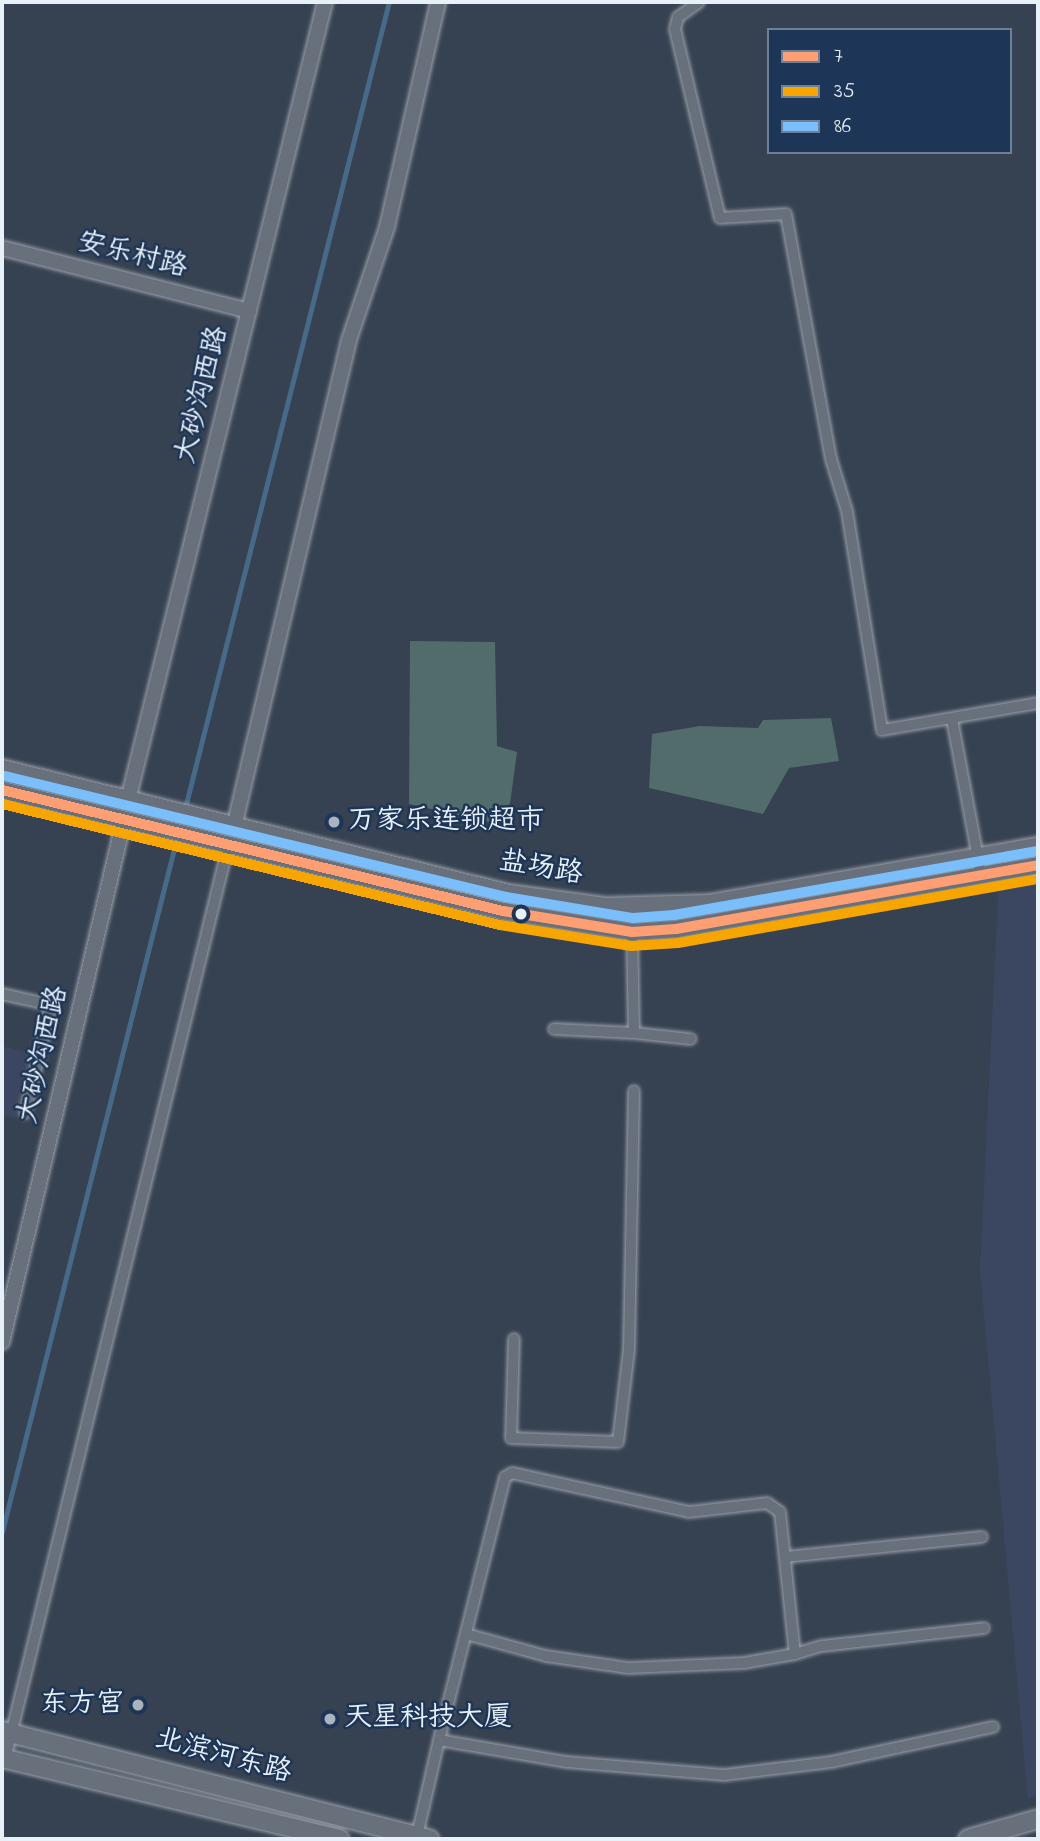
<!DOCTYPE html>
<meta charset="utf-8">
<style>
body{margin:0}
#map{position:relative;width:1040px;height:1841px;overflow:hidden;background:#364151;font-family:"Indie Flower","LXGW WenKai TC",sans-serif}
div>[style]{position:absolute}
.built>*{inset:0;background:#3b4760}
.green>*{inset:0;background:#526b6b}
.stream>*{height:4.5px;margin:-2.25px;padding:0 2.25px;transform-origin:2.25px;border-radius:2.25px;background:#476a8a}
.roads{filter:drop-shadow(0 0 2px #9ba1aa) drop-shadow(0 0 2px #9ba1aa)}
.minor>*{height:10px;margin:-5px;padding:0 5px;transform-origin:5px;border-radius:5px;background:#68707b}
.tertiary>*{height:14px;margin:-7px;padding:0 7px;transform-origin:7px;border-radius:7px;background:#68707b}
.secondary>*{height:16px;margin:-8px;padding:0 8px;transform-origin:8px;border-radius:8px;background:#68707b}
.primary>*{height:18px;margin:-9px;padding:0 9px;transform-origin:9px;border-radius:9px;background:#68707b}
.bus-1>*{height:10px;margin:-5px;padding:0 5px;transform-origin:5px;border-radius:5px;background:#fd9f72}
.bus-2>*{height:10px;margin:-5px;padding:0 5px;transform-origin:5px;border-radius:5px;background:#f7a600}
.bus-3>*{height:10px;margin:-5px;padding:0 5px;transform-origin:5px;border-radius:5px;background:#7abffc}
.dots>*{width:19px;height:19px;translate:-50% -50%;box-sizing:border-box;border:4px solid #1d3557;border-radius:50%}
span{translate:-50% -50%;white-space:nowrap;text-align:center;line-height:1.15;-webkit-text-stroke:5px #1d3557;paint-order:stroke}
.street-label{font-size:28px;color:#e8f1f8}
.poi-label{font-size:28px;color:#e8f1f8}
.left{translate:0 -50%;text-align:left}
.right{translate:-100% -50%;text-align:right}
.frame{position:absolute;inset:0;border:4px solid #e8f1f8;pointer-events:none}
.legend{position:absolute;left:767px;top:28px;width:245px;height:126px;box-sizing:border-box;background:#1d3557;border:2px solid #6e8097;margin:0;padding:9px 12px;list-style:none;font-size:21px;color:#e8f1f8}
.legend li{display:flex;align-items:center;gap:14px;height:35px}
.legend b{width:35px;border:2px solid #6e8097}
</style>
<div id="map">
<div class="built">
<div style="clip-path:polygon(1038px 870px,1038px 1794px,1028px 1799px,980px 1270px,999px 876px)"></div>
<div style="clip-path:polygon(2px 1046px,31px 1053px,15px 1118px,2px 1115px)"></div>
</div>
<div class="green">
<div style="clip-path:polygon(410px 641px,495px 642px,497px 746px,517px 752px,507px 826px,409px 804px)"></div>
<div style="clip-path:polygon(831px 718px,839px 761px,789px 768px,763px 814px,649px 788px,652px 734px,700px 726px,758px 728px,763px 720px)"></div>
</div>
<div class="stream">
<div style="left:185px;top:808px;width:831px;rotate:-75.8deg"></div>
<div style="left:2px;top:1532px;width:717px;rotate:-75.87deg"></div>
</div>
<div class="roads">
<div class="minor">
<div style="left:699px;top:2px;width:26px;rotate:144deg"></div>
<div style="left:678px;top:17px;width:12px;rotate:104deg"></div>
<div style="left:675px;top:29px;width:194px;rotate:76.6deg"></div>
<div style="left:720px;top:218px;width:66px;rotate:-3.5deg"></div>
<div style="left:786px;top:214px;width:249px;rotate:79.6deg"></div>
<div style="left:831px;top:459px;width:54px;rotate:72.9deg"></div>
<div style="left:847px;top:511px;width:222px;rotate:80.9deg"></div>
<div style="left:882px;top:730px;width:158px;rotate:-9.8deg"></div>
<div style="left:952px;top:719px;width:158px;rotate:79.4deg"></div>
<div style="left:2px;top:994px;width:50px;rotate:12.7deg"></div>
<div style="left:51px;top:1005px;width:111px;rotate:103.5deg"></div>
<div style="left:554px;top:1029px;width:80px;rotate:2.9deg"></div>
<div style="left:634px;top:1033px;width:101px;rotate:-91.1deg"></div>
<div style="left:634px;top:1033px;width:57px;rotate:6deg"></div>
<div style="left:514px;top:1339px;width:99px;rotate:91.7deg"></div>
<div style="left:511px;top:1438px;width:107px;rotate:2.1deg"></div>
<div style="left:618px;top:1442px;width:93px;rotate:-83.2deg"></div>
<div style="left:629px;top:1350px;width:259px;rotate:-88.9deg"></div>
<div style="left:785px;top:1557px;width:198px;rotate:-5.8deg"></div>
<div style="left:795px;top:1654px;width:28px;rotate:-17deg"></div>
<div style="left:822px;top:1646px;width:163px;rotate:-6.3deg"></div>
<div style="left:439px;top:1740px;width:130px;rotate:9.8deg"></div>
<div style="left:567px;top:1762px;width:158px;rotate:4.7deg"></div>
<div style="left:724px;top:1775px;width:108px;rotate:-6.9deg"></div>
<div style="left:831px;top:1762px;width:166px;rotate:-12.2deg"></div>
<div style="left:5px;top:1759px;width:940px;rotate:-76.27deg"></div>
<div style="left:417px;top:1836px;width:98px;rotate:-77.1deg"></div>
<div style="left:439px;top:1740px;width:271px;rotate:-75.9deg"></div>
<div style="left:505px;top:1477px;width:8px;rotate:-30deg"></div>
<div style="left:512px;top:1473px;width:181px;rotate:12.4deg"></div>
<div style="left:689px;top:1512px;width:79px;rotate:-6.6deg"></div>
<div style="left:767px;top:1503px;width:16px;rotate:35deg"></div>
<div style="left:780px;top:1512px;width:143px;rotate:84deg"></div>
<div style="left:795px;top:1654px;width:52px;rotate:170deg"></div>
<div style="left:744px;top:1663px;width:116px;rotate:177.5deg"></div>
<div style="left:628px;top:1668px;width:83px;rotate:-171.7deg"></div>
<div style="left:546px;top:1656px;width:83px;rotate:-164.6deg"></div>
</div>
<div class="tertiary">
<div style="left:2px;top:248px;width:255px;rotate:14.3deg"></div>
<div style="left:128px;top:800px;width:822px;rotate:-76.13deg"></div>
<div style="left:234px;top:827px;width:500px;rotate:-76.71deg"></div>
<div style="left:349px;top:340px;width:119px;rotate:-71.4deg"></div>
<div style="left:387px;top:227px;width:231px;rotate:-77.2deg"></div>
<div style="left:2px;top:1342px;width:536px;rotate:-76.85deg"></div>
</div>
<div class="secondary">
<div style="left:2px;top:768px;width:522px;rotate:13.85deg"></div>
<div style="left:509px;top:893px;width:99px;rotate:7.6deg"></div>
<div style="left:607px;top:906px;width:103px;rotate:-1.7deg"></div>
<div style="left:710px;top:903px;width:333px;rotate:-9.9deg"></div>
<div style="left:2px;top:790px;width:515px;rotate:13.58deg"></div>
<div style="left:503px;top:911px;width:131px;rotate:9.2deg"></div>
<div style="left:632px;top:932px;width:44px;rotate:-3.9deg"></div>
<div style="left:676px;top:929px;width:368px;rotate:-10deg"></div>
</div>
<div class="primary">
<div style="left:2px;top:1731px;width:441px;rotate:14.2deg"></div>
<div style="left:2px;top:1758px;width:347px;rotate:13.5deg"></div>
<div style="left:968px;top:1839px;width:73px;rotate:-15.9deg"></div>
</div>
</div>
<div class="bus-1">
<div style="left:2px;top:790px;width:515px;rotate:13.58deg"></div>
<div style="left:503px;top:911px;width:131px;rotate:9.2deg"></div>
<div style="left:632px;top:932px;width:44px;rotate:-3.9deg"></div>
<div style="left:676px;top:929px;width:368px;rotate:-10deg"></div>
</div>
<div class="bus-2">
<div style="left:2px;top:804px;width:512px;rotate:13.66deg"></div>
<div style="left:500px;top:925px;width:133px;rotate:9.1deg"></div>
<div style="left:631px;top:946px;width:47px;rotate:-3.7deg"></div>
<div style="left:678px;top:943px;width:366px;rotate:-10.1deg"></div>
</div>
<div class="bus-3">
<div style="left:5px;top:776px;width:515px;rotate:13.58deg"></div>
<div style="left:506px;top:897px;width:129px;rotate:9.4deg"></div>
<div style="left:633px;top:918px;width:41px;rotate:-4.2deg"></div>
<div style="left:674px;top:915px;width:368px;rotate:-10deg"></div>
</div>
<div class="dots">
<div style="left:334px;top:822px;background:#aab3be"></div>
<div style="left:521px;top:914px;background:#e8f1f8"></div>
<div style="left:138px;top:1705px;background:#aab3be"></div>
<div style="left:330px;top:1719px;background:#aab3be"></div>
</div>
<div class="street-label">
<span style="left:132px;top:256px;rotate:14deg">安乐村路</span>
<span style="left:203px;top:395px;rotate:-76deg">大砂沟西路</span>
<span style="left:541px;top:869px;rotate:10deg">盐场路</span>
<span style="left:44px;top:1055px;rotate:-77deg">大砂沟西路</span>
<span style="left:223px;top:1757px;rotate:15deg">北滨河东路</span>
</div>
<div class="poi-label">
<span class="left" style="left:348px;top:822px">万家乐连锁超市</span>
<span class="right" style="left:124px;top:1705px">东方宫</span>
<span class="left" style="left:344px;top:1719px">天星科技大厦</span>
</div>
<div class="frame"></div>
<ul class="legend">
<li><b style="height:9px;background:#fd9f72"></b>7</li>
<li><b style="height:9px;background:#f7a600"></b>35</li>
<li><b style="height:9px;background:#7abffc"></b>86</li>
</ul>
</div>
